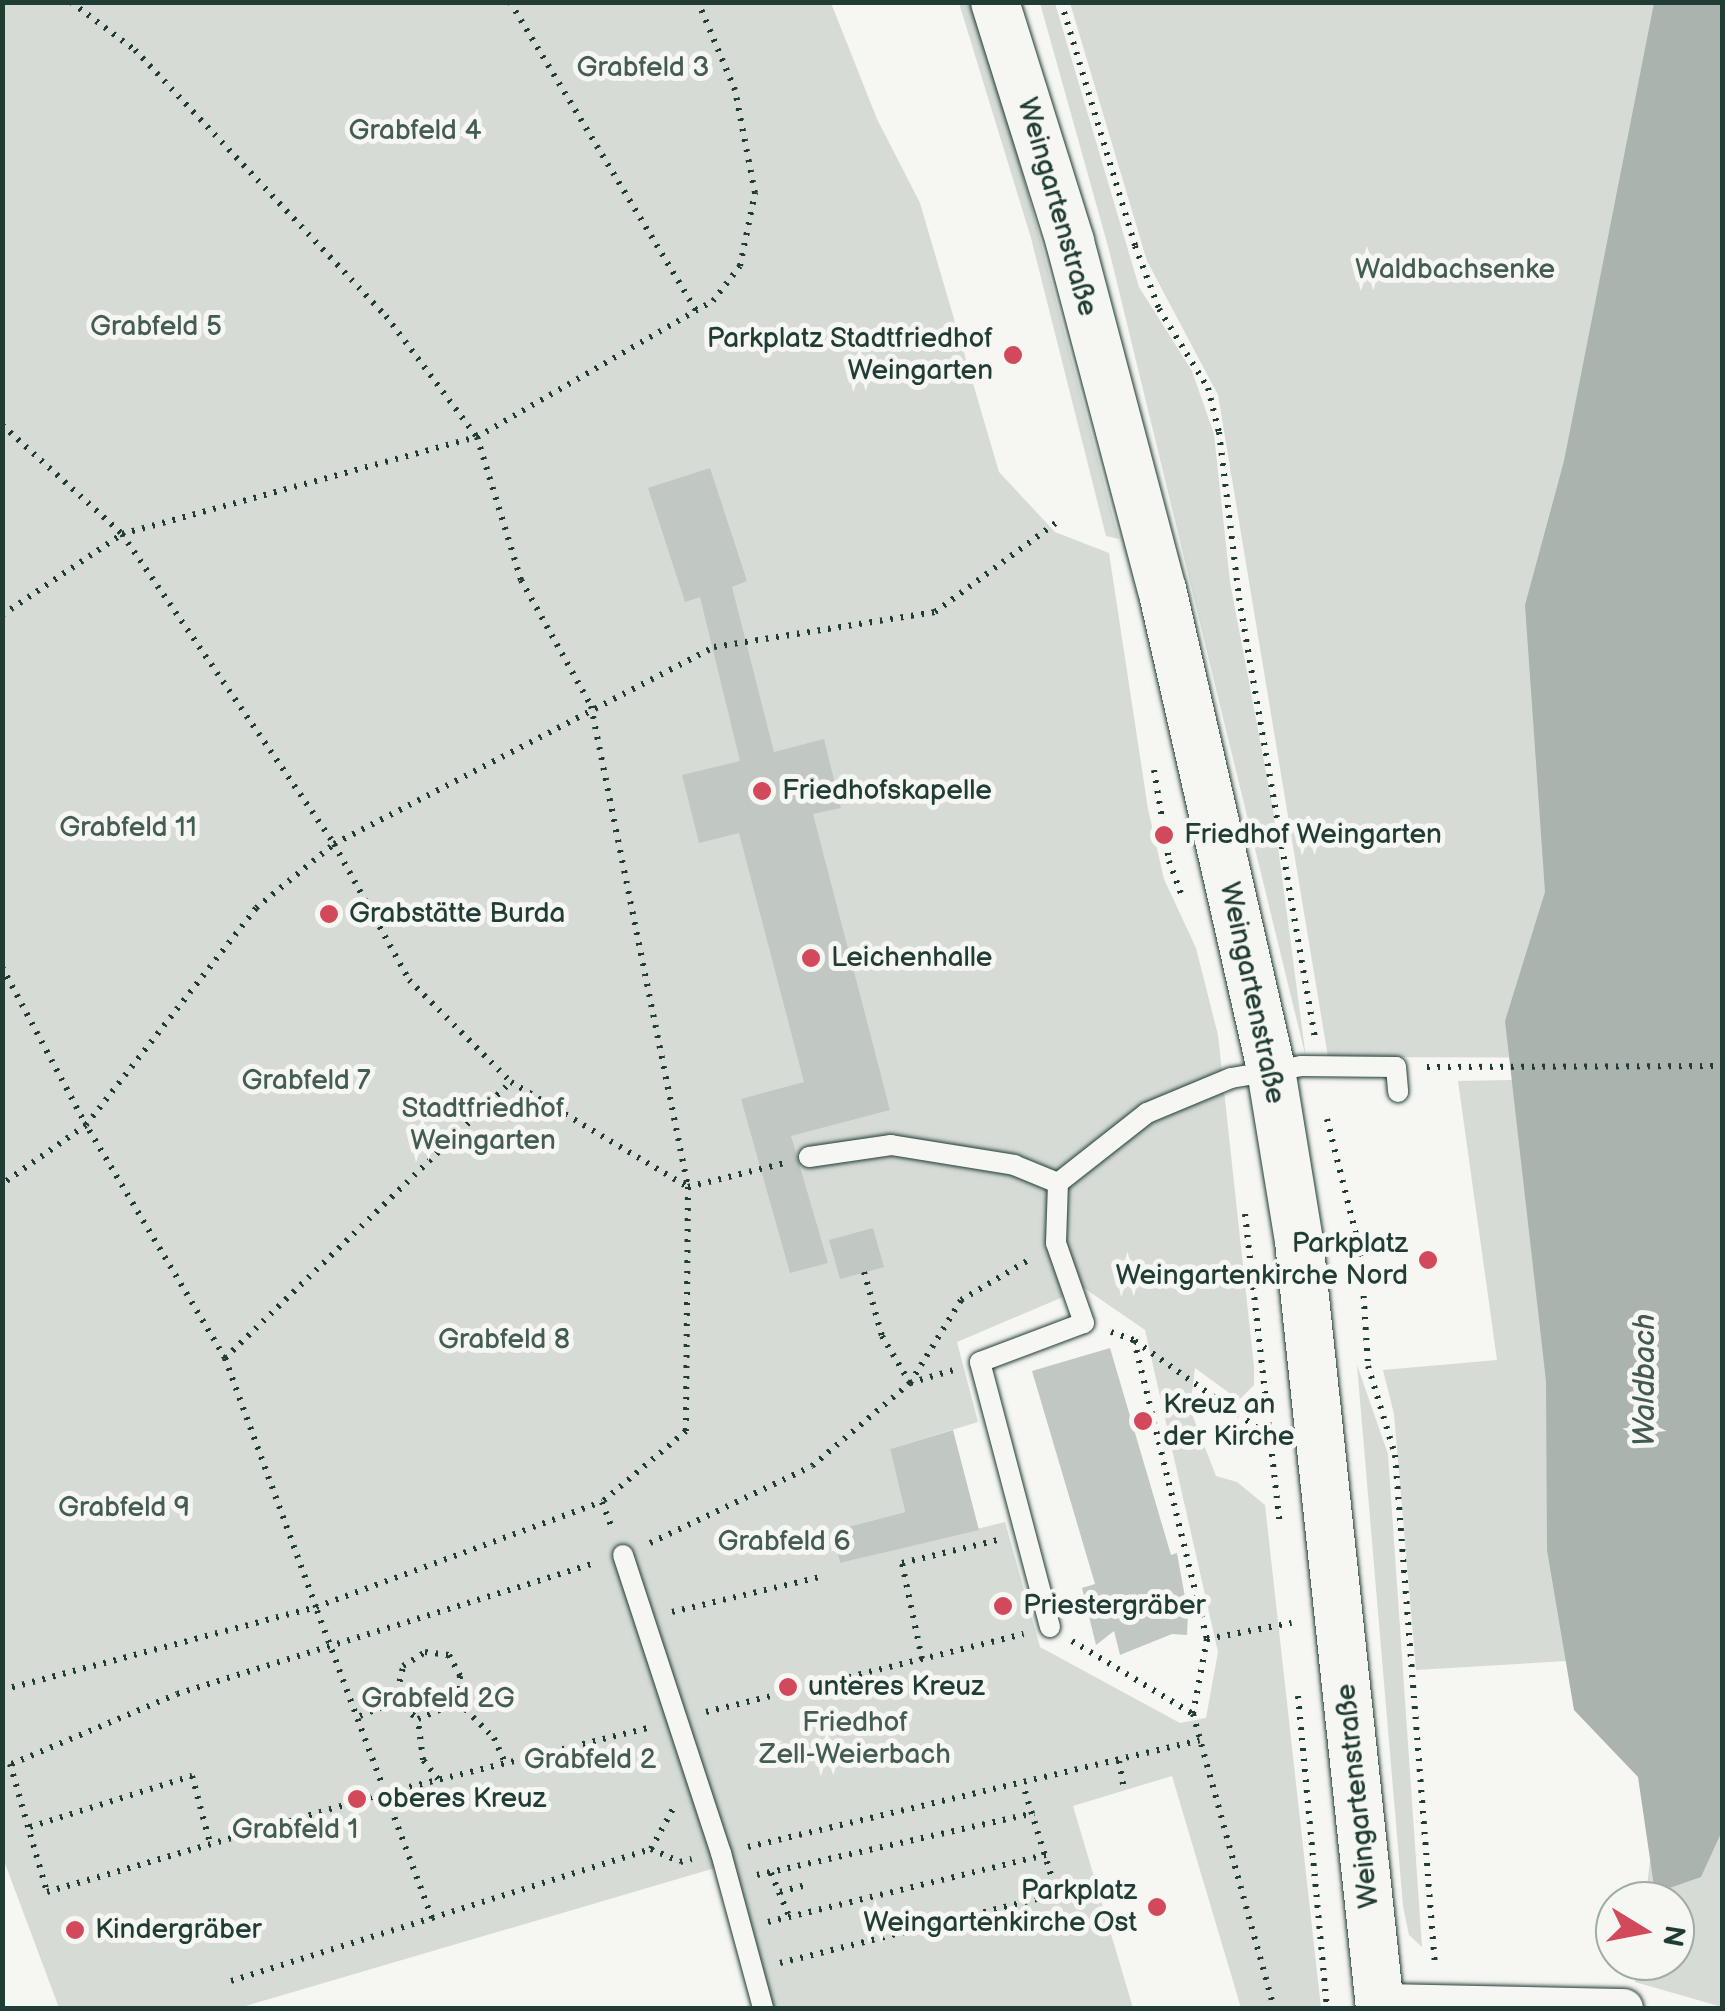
<!DOCTYPE html>
<meta charset="utf-8">
<style>
body{margin:0}
#map{position:relative;width:1725px;height:2011px;overflow:hidden;background:#f6f6f2;font-family:"Balsamiq Sans",sans-serif}
div>[style]{position:absolute}
.green>*{inset:0;background:#d6dbd6}
.water>*{inset:0;background:#aab3ae}
.stream>*{height:12px;margin:-6px;padding:0 6px;transform-origin:6px;border-radius:6px;background:#aab3ae}
.building>*{inset:0;background:#c1c8c3}
.path>*{height:6px;margin-top:-3px;transform-origin:0;background:repeating-linear-gradient(90deg,#1f3d34 0 2.5px,transparent 0 10.5px)}
.roads{filter:drop-shadow(0 0 2px #1f3d34) drop-shadow(0 0 2px #1f3d34)}
.service>*{height:20px;margin:-10px;padding:0 10px;transform-origin:10px;border-radius:10px;background:#f6f6f2}
.minor>*{height:38px;margin:-19px;padding:0 19px;transform-origin:19px;border-radius:19px;background:#f6f6f2}
.tertiary>*{height:48px;margin:-24px;padding:0 24px;transform-origin:24px;border-radius:24px;background:#f6f6f2}
.dots>*{width:28px;height:28px;translate:-50% -50%;box-sizing:border-box;border:5px solid #f6f6f2;border-radius:50%}
span{translate:-50% -50%;white-space:nowrap;text-align:center;line-height:1.15;-webkit-text-stroke:10px #f6f6f2;paint-order:stroke}
.park-label{font-size:28px;color:#445d54}
.street-label{font-size:28px;color:#1f3d34}
.poi-label{font-size:28px;color:#1f3d34}
.right{translate:-100% -50%;text-align:right}
.left{translate:0 -50%;text-align:left}
.water-label{font-size:30px;color:#425a52;font-style:italic}
.frame{position:absolute;inset:0;border:5px solid #1f3d34;pointer-events:none}
.north{position:absolute;left:1595px;top:1881px;width:100px;height:100px;box-sizing:border-box;background:#f6f6f2;border:2px solid #a0aca6;border-radius:50%;rotate:100deg;font-size:28px;font-weight:700;line-height:40px;text-align:center;color:#1f3d34}
.north::after{content:'';display:block;margin:auto;width:35px;height:45px;background:#d1495b;clip-path:polygon(50% 0,100% 100%,50% 72%,0 100%)}
</style>
<div id="map">
<div class="green">
<div style="clip-path:polygon(evenodd,3px 3px,831px 3px,877px 119px,920px 203px,999px 472px,1055px 532px,1109px 553px,1148px 809px,1164px 879px,1196px 948px,1218px 1035px,1254px 1367px,1254px 1385px,1239px 1400px,1195px 1368px,1190px 1409px,1216px 1476px,1237px 1482px,1265px 1505px,1321px 2008px,1241px 2008px,1172px 1776px,1073px 1806px,1133px 2008px,772px 2008px,732px 1863px,239px 2008px,59px 2008px,3px 1858px,3px 3px,1084px 1288px,1145px 1330px,1218px 1652px,1206px 1718px,1180px 1723px,1040px 1647px,1005px 1522px,840px 1563px,832px 1531px,905px 1512px,890px 1449px,978px 1422px,957px 1342px,1084px 1288px)"></div>
<div style="clip-path:polygon(959px 3px,975px 3px,988px 42px,1119px 539px,1106px 536px,1031px 238px)"></div>
<div style="clip-path:polygon(1040px 3px,1055px 3px,1139px 287px,1192px 371px,1214px 434px,1230px 582px,1273px 809px,1306px 1058px,1109px 250px)"></div>
<div style="clip-path:polygon(1070px 3px,1722px 3px,1722px 1058px,1328px 1057px,1218px 395px,1147px 261px)"></div>
<div style="clip-path:polygon(1722px 1076px,1722px 2007px,1635px 1982px,1637px 1961px,1675px 1961px,1675px 1901px,1645px 1901px,1667px 1728px,1667px 1655px,1416px 1670px,1394px 1414px,1383px 1370px,1497px 1360px,1458px 1081px)"></div>
<div style="clip-path:polygon(1357px 1365px,1388px 1454px,1422px 1947px,1409px 1935px,1403px 1906px)"></div>
</div>
<div class="water">
<div style="clip-path:polygon(1654px 3px,1722px 3px,1722px 1831px,1701px 1877px,1655px 1893px,1638px 1777px,1574px 1710px,1547px 1550px,1546px 1381px,1505px 1021px,1545px 892px,1525px 605px,1564px 461px)"></div>
</div>
<div class="stream">
<div style="left:1643px;top:1965px;width:4px;rotate:-90deg"></div>
</div>
<div class="building">
<div style="clip-path:polygon(710px 468px,747px 581px,732px 587px,774px 752px,824px 739px,841px 808px,813px 814px,890px 1110px,791px 1136px,828px 1263px,790px 1273px,741px 1099px,804px 1082px,739px 833px,699px 843px,682px 775px,740px 761px,700px 597px,685px 602px,648px 488px)"></div>
<div style="clip-path:polygon(873px 1228px,884px 1267px,840px 1279px,829px 1240px)"></div>
<div style="clip-path:polygon(1110px 1348px,1171px 1555px,1177px 1553px,1188px 1614px,1187px 1635px,1172px 1634px,1120px 1655px,1114px 1631px,1096px 1645px,1082px 1588px,1095px 1584px,1032px 1371px)"></div>
<div style="clip-path:polygon(953px 1430px,979px 1530px,840px 1563px,832px 1531px,905px 1512px,890px 1449px)"></div>
</div>
<div class="path">
<div style="left:71px;top:2px;width:80px;rotate:36.9deg"></div>
<div style="left:135px;top:50px;width:366px;rotate:46.7deg"></div>
<div style="left:386px;top:316px;width:151px;rotate:53.1deg"></div>
<div style="left:477px;top:437px;width:150px;rotate:72.9deg"></div>
<div style="left:521px;top:580px;width:144px;rotate:60.9deg"></div>
<div style="left:591px;top:706px;width:491px;rotate:78.6deg"></div>
<div style="left:688px;top:1187px;width:99px;rotate:-14deg"></div>
<div style="left:510px;top:2px;width:360px;rotate:58.9deg"></div>
<div style="left:1061px;top:2px;width:255px;rotate:73.1deg"></div>
<div style="left:1135px;top:246px;width:67px;rotate:69.1deg"></div>
<div style="left:1159px;top:309px;width:93px;rotate:58.2deg"></div>
<div style="left:1208px;top:388px;width:45px;rotate:76deg"></div>
<div style="left:1219px;top:432px;width:167px;rotate:83.1deg"></div>
<div style="left:1239px;top:598px;width:447px;rotate:80.2deg"></div>
<div style="left:2px;top:425px;width:162px;rotate:42.2deg"></div>
<div style="left:122px;top:534px;width:376px;rotate:55.6deg"></div>
<div style="left:334px;top:844px;width:155px;rotate:61.1deg"></div>
<div style="left:409px;top:980px;width:144px;rotate:45deg"></div>
<div style="left:2px;top:615px;width:145px;rotate:-34deg"></div>
<div style="left:122px;top:534px;width:368px;rotate:-15.3deg"></div>
<div style="left:477px;top:437px;width:272px;rotate:-30deg"></div>
<div style="left:713px;top:301px;width:44px;rotate:-52.4deg"></div>
<div style="left:740px;top:266px;width:75px;rotate:-78.4deg"></div>
<div style="left:755px;top:193px;width:105px;rotate:-101deg"></div>
<div style="left:735px;top:90px;width:95px;rotate:-112.8deg"></div>
<div style="left:1154px;top:770px;width:92px;rotate:80.6deg"></div>
<div style="left:1169px;top:861px;width:40px;rotate:69.8deg"></div>
<div style="left:2px;top:967px;width:179px;rotate:62deg"></div>
<div style="left:86px;top:1125px;width:103px;rotate:144.9deg"></div>
<div style="left:1427px;top:1067px;width:295px;rotate:-0.2deg"></div>
<div style="left:1327px;top:1119px;width:139px;rotate:75.9deg"></div>
<div style="left:1361px;top:1254px;width:112px;rotate:86.4deg"></div>
<div style="left:1368px;top:1366px;width:93px;rotate:73.1deg"></div>
<div style="left:1395px;top:1455px;width:513px;rotate:85.52deg"></div>
<div style="left:1245px;top:1214px;width:312px;rotate:83.6deg"></div>
<div style="left:864px;top:1272px;width:66px;rotate:74.3deg"></div>
<div style="left:882px;top:1336px;width:55px;rotate:59.2deg"></div>
<div style="left:910px;top:1383px;width:46px;rotate:-16.5deg"></div>
<div style="left:1111px;top:1332px;width:24px;rotate:19deg"></div>
<div style="left:1134px;top:1340px;width:308px;rotate:76.3deg"></div>
<div style="left:1207px;top:1639px;width:76px;rotate:100.6deg"></div>
<div style="left:1193px;top:1714px;width:305px;rotate:74.6deg"></div>
<div style="left:1135px;top:1341px;width:166px;rotate:35.4deg"></div>
<div style="left:225px;top:1358px;width:271px;rotate:-120.8deg"></div>
<div style="left:86px;top:1125px;width:276px;rotate:-51.9deg"></div>
<div style="left:256px;top:908px;width:101px;rotate:-39.4deg"></div>
<div style="left:334px;top:844px;width:428px;rotate:-27.4deg"></div>
<div style="left:714px;top:647px;width:224px;rotate:-9deg"></div>
<div style="left:935px;top:612px;width:155px;rotate:-36.4deg"></div>
<div style="left:650px;top:1543px;width:179px;rotate:-25.4deg"></div>
<div style="left:812px;top:1466px;width:128px;rotate:-40.3deg"></div>
<div style="left:910px;top:1383px;width:97px;rotate:-58.4deg"></div>
<div style="left:961px;top:1300px;width:82px;rotate:-30.6deg"></div>
<div style="left:672px;top:1612px;width:156px;rotate:-13.3deg"></div>
<div style="left:1207px;top:1639px;width:86px;rotate:-10.8deg"></div>
<div style="left:1072px;top:1641px;width:141px;rotate:31.1deg"></div>
<div style="left:922px;top:1659px;width:98px;rotate:-101.8deg"></div>
<div style="left:902px;top:1563px;width:99px;rotate:-13.5deg"></div>
<div style="left:2px;top:1690px;width:325px;rotate:-14.8deg"></div>
<div style="left:316px;top:1607px;width:265px;rotate:-110.1deg"></div>
<div style="left:225px;top:1358px;width:397px;rotate:-44deg"></div>
<div style="left:511px;top:1082px;width:206px;rotate:30.7deg"></div>
<div style="left:688px;top:1187px;width:244px;rotate:90.5deg"></div>
<div style="left:686px;top:1431px;width:110px;rotate:139.8deg"></div>
<div style="left:602px;top:1502px;width:31px;rotate:69deg"></div>
<div style="left:1298px;top:1696px;width:313px;rotate:84.7deg"></div>
<div style="left:395px;top:1702px;width:29px;rotate:36deg"></div>
<div style="left:706px;top:1712px;width:327px;rotate:-13.8deg"></div>
<div style="left:360px;top:1716px;width:38px;rotate:-22deg"></div>
<div style="left:395px;top:1702px;width:37px;rotate:-77deg"></div>
<div style="left:403px;top:1666px;width:26px;rotate:-32deg"></div>
<div style="left:425px;top:1652px;width:24px;rotate:7deg"></div>
<div style="left:449px;top:1655px;width:24px;rotate:62deg"></div>
<div style="left:460px;top:1676px;width:26px;rotate:94deg"></div>
<div style="left:458px;top:1702px;width:51px;rotate:45deg"></div>
<div style="left:494px;top:1738px;width:27px;rotate:66deg"></div>
<div style="left:1119px;top:1761px;width:29px;rotate:80deg"></div>
<div style="left:10px;top:1764px;width:133px;rotate:73.9deg"></div>
<div style="left:47px;top:1892px;width:356px;rotate:-16.3deg"></div>
<div style="left:389px;top:1792px;width:270px;rotate:-13.9deg"></div>
<div style="left:2px;top:1768px;width:190px;rotate:-22.9deg"></div>
<div style="left:177px;top:1694px;width:439px;rotate:-17.4deg"></div>
<div style="left:438px;top:1779px;width:24px;rotate:-128deg"></div>
<div style="left:423px;top:1760px;width:41px;rotate:-97deg"></div>
<div style="left:418px;top:1719px;width:43px;rotate:-23deg"></div>
<div style="left:30px;top:1827px;width:170px;rotate:-17.5deg"></div>
<div style="left:192px;top:1776px;width:69px;rotate:75deg"></div>
<div style="left:748px;top:1847px;width:464px;rotate:-13.3deg"></div>
<div style="left:651px;top:1849px;width:32px;rotate:24deg"></div>
<div style="left:680px;top:1862px;width:12px;rotate:-14deg"></div>
<div style="left:771px;top:1873px;width:47px;rotate:67.3deg"></div>
<div style="left:757px;top:1875px;width:284px;rotate:-12.6deg"></div>
<div style="left:780px;top:1892px;width:27px;rotate:-15deg"></div>
<div style="left:432px;top:1918px;width:230px;rotate:-17.5deg"></div>
<div style="left:651px;top:1849px;width:48px;rotate:-61.3deg"></div>
<div style="left:768px;top:1922px;width:286px;rotate:-13.6deg"></div>
<div style="left:780px;top:1963px;width:285px;rotate:-14deg"></div>
<div style="left:1057px;top:1894px;width:114px;rotate:-107.3deg"></div>
<div style="left:231px;top:1981px;width:211px;rotate:-17.4deg"></div>
<div style="left:432px;top:1918px;width:332px;rotate:-110.5deg"></div>
<div style="left:316px;top:1607px;width:305px;rotate:-20.2deg"></div>
</div>
<div class="roads">
<div class="service">
<div style="left:809px;top:1157px;width:83px;rotate:-8.3deg"></div>
<div style="left:891px;top:1145px;width:125px;rotate:9.2deg"></div>
<div style="left:1014px;top:1165px;width:48px;rotate:22.2deg"></div>
<div style="left:1058px;top:1183px;width:113px;rotate:-38.2deg"></div>
<div style="left:1147px;top:1113px;width:91px;rotate:-22.6deg"></div>
<div style="left:1231px;top:1078px;width:71px;rotate:-9.7deg"></div>
<div style="left:1301px;top:1066px;width:95px;rotate:0.6deg"></div>
<div style="left:1396px;top:1067px;width:25px;rotate:85deg"></div>
<div style="left:623px;top:1555px;width:314px;rotate:71.8deg"></div>
<div style="left:721px;top:1853px;width:161px;rotate:74.8deg"></div>
<div style="left:1050px;top:1627px;width:274px;rotate:-104.8deg"></div>
<div style="left:980px;top:1362px;width:111px;rotate:-20.6deg"></div>
<div style="left:1084px;top:1323px;width:85px;rotate:-109.3deg"></div>
<div style="left:1056px;top:1243px;width:60px;rotate:-88.1deg"></div>
</div>
<div class="minor">
<div style="left:1380px;top:2003px;width:244px;rotate:1.2deg"></div>
</div>
<div class="tertiary">
<div style="left:995px;top:2px;width:251px;rotate:72.6deg"></div>
<div style="left:1070px;top:242px;width:359px;rotate:75.2deg"></div>
<div style="left:1162px;top:589px;width:493px;rotate:77.2deg"></div>
<div style="left:1271px;top:1070px;width:173px;rotate:80.7deg"></div>
<div style="left:1299px;top:1241px;width:771px;rotate:83.97deg"></div>
</div>
</div>
<div class="dots">
<div style="left:1013px;top:355px;background:#d1495b"></div>
<div style="left:762px;top:791px;background:#d1495b"></div>
<div style="left:1164px;top:835px;background:#d1495b"></div>
<div style="left:329px;top:914px;background:#d1495b"></div>
<div style="left:811px;top:958px;background:#d1495b"></div>
<div style="left:1428px;top:1260px;background:#d1495b"></div>
<div style="left:1143px;top:1421px;background:#d1495b"></div>
<div style="left:1003px;top:1606px;background:#d1495b"></div>
<div style="left:788px;top:1687px;background:#d1495b"></div>
<div style="left:357px;top:1799px;background:#d1495b"></div>
<div style="left:1157px;top:1907px;background:#d1495b"></div>
<div style="left:75px;top:1930px;background:#d1495b"></div>
</div>
<div class="park-label">
<span style="left:643px;top:68px">Grabfeld 3</span>
<span style="left:415px;top:131px">Grabfeld 4</span>
<span style="left:1455px;top:270px">Waldbachsenke</span>
<span style="left:156px;top:327px">Grabfeld 5</span>
<span style="left:128px;top:828px">Grabfeld 11</span>
<span style="left:306px;top:1081px">Grabfeld 7</span>
<span style="left:483px;top:1125px">Stadtfriedhof<br>Weingarten</span>
<span style="left:504px;top:1340px">Grabfeld 8</span>
<span style="left:124px;top:1508px">Grabfeld 9</span>
<span style="left:784px;top:1542px">Grabfeld 6</span>
<span style="left:438px;top:1699px">Grabfeld 2G</span>
<span style="left:855px;top:1739px">Friedhof<br>Zell-Weierbach</span>
<span style="left:590px;top:1760px">Grabfeld 2</span>
<span style="left:295px;top:1830px">Grabfeld 1</span>
</div>
<div class="street-label">
<span style="left:1057px;top:207px;rotate:74deg">Weingartenstraße</span>
<span style="left:1252px;top:993px;rotate:78deg">Weingartenstraße</span>
<span style="left:1358px;top:1796px;rotate:-96deg">Weingartenstraße</span>
</div>
<div class="poi-label">
<span class="right" style="left:993px;top:355px">Parkplatz Stadtfriedhof<br>Weingarten</span>
<span class="left" style="left:782px;top:791px">Friedhofskapelle</span>
<span class="left" style="left:1184px;top:835px">Friedhof Weingarten</span>
<span class="left" style="left:349px;top:914px">Grabstätte Burda</span>
<span class="left" style="left:831px;top:958px">Leichenhalle</span>
<span class="right" style="left:1408px;top:1260px">Parkplatz<br>Weingartenkirche Nord</span>
<span class="left" style="left:1163px;top:1421px">Kreuz an<br>der Kirche</span>
<span class="left" style="left:1023px;top:1606px">Priestergräber</span>
<span class="left" style="left:808px;top:1687px">unteres Kreuz</span>
<span class="left" style="left:377px;top:1799px">oberes Kreuz</span>
<span class="right" style="left:1137px;top:1907px">Parkplatz<br>Weingartenkirche Ost</span>
<span class="left" style="left:95px;top:1930px">Kindergräber</span>
</div>
<div class="water-label">
<span style="left:1645px;top:1380px;rotate:-90deg">Waldbach</span>
</div>
<div class="frame"></div>
<div class="north">N</div>
</div>
